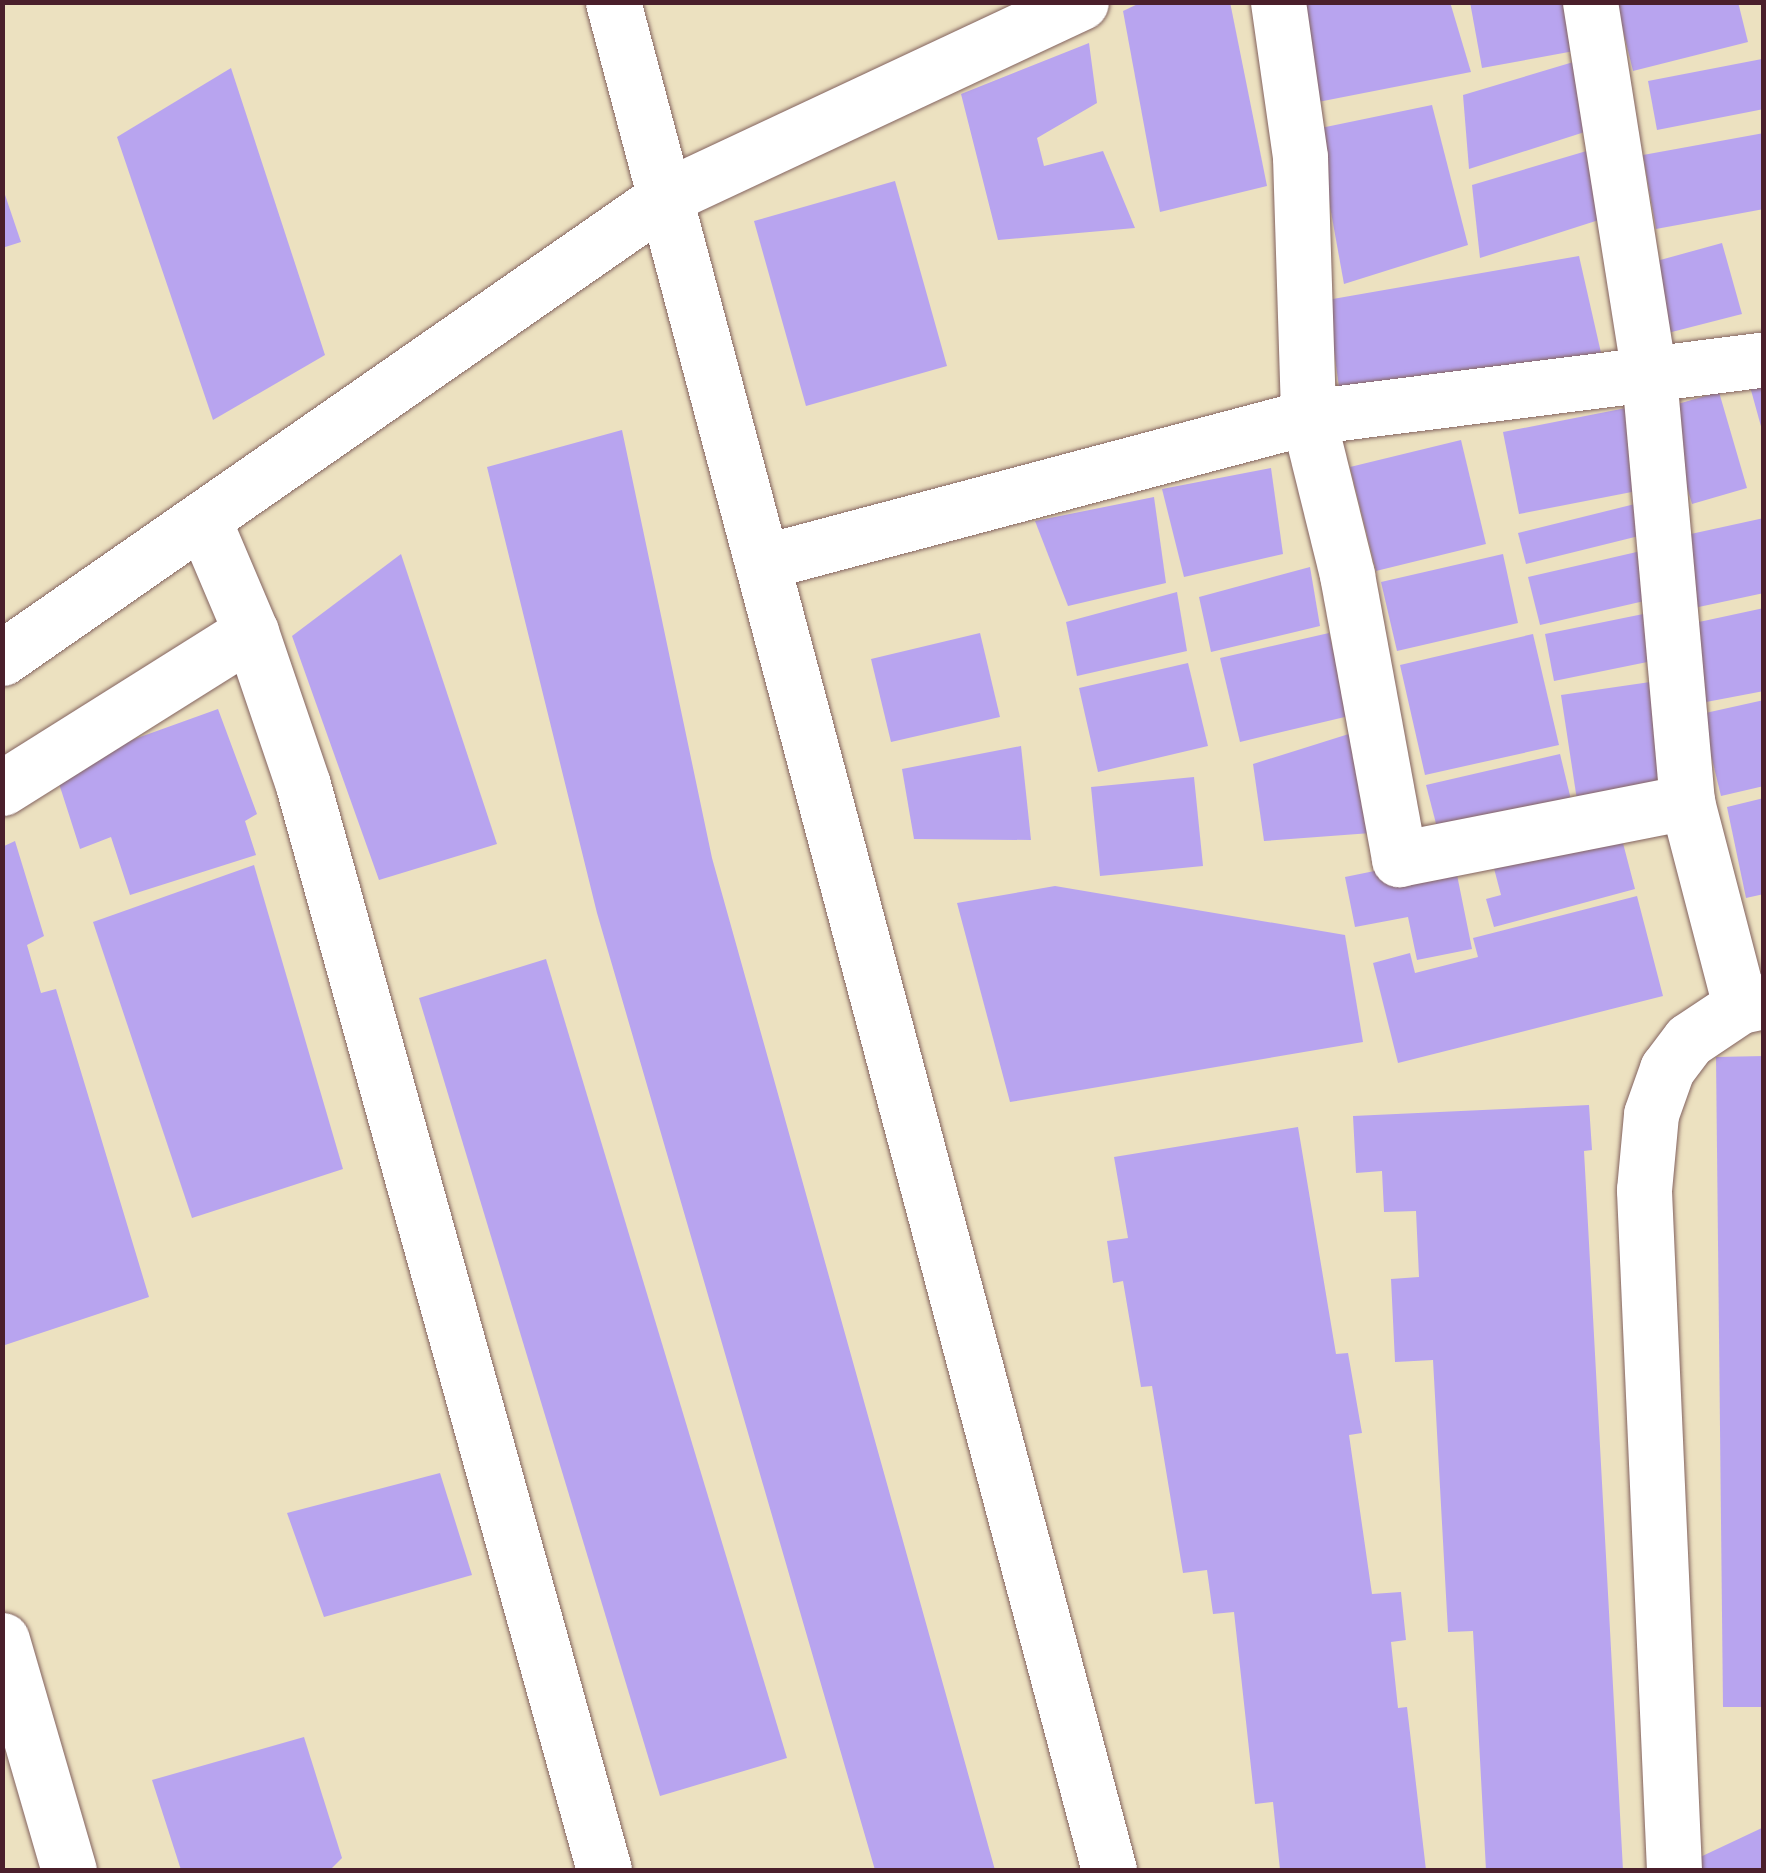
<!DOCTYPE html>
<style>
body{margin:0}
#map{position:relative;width:1766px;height:1873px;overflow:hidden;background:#ece1c0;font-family:Mali,sans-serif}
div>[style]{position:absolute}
.building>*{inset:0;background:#b8a4ef}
.roads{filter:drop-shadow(0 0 2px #83635f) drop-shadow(0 0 2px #83635f)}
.minor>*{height:55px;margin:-27.5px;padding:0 27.5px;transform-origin:27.5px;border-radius:27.5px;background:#fff}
span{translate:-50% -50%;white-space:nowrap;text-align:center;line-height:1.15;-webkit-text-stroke:9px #fcf5e5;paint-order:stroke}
.frame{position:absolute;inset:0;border:5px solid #4a1f2b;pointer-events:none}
</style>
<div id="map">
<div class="building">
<div style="clip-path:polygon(1142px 2px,1230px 2px,1267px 186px,1160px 212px,1123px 11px)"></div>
<div style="clip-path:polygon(1292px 2px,1450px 2px,1471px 72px,1318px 102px)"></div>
<div style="clip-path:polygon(1470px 2px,1588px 2px,1596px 47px,1482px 68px)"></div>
<div style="clip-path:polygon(1616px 2px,1738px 2px,1748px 42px,1633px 71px)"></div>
<div style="clip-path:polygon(1089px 43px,1097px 103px,1037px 138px,1044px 166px,1103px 151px,1135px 228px,998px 240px,961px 94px)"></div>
<div style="clip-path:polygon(1590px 57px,1594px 129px,1469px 169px,1463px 95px)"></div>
<div style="clip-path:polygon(1762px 59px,1764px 109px,1657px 130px,1648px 81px)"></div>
<div style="clip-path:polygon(231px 68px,325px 355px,213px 420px,117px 137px)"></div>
<div style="clip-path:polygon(1432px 105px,1468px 245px,1344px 284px,1316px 129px)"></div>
<div style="clip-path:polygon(1764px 133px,1764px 209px,1656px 229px,1643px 155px)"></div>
<div style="clip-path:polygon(1600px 147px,1605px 218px,1480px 258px,1472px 185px)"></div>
<div style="clip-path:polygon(895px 181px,947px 366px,806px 406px,754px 221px)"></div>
<div style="clip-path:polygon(2px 186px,21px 242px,2px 248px)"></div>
<div style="clip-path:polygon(1722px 243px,1742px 314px,1660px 335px,1642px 265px)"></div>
<div style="clip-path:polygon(1579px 256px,1604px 366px,1342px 409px,1327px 300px)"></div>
<div style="clip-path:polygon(1764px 379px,1764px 430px,1762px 430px,1749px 383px)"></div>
<div style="clip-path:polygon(1719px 392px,1747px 488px,1692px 504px,1664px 408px)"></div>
<div style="clip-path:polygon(1626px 408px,1642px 490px,1519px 514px,1503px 432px)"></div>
<div style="clip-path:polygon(622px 430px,712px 858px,995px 1870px,875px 1870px,597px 913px,487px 467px)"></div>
<div style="clip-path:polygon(1461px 440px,1486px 544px,1376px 571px,1350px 467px)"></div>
<div style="clip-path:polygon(1271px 468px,1283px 554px,1184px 577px,1162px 489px)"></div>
<div style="clip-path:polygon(1154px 497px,1166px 583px,1068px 606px,1035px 521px)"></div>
<div style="clip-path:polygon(1643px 502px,1651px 533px,1526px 564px,1518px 533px)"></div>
<div style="clip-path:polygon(1764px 518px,1764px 593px,1694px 608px,1677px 537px)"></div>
<div style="clip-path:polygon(1641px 551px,1653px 599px,1540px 625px,1528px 577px)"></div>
<div style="clip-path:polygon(401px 554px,497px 844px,379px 880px,292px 636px)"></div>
<div style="clip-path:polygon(1503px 554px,1518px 623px,1397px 651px,1381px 582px)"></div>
<div style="clip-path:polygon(1310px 567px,1320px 626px,1211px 652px,1199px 597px)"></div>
<div style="clip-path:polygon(1177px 592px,1187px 651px,1077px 676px,1066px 622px)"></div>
<div style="clip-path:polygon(1764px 608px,1764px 691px,1701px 703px,1685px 625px)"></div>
<div style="clip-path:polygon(1658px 611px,1667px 658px,1554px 681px,1545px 634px)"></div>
<div style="clip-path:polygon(980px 633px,1000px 717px,891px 742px,871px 659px)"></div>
<div style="clip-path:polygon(1329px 633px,1349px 716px,1240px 742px,1220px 658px)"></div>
<div style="clip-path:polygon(1533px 634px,1559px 745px,1425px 775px,1400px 665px)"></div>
<div style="clip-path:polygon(1188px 663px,1208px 746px,1098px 772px,1079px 688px)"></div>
<div style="clip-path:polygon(1657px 681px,1673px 786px,1577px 800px,1561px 695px)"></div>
<div style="clip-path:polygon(1764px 700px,1764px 786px,1721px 796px,1701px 714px)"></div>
<div style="clip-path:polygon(218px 709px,257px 814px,245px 821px,256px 855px,130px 895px,111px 837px,80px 849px,54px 768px)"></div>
<div style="clip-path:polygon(1352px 733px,1371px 833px,1264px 841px,1253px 764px)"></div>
<div style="clip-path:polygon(1021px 746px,1031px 840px,914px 839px,902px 769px)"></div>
<div style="clip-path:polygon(1560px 754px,1573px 808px,1440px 839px,1426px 785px)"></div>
<div style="clip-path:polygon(1194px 777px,1203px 866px,1100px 876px,1091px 787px)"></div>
<div style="clip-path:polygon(1764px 798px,1764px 894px,1746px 898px,1727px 807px)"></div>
<div style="clip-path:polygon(1618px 824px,1635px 889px,1494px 927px,1486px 899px,1501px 895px,1491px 857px)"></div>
<div style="clip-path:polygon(15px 841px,44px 936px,27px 945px,41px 993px,56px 989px,149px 1297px,2px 1346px,2px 847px)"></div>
<div style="clip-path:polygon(1453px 855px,1472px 949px,1417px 960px,1408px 917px,1355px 927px,1345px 877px)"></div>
<div style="clip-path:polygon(254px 865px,343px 1169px,192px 1218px,93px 922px)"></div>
<div style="clip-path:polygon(1055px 886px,1345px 935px,1363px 1042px,1010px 1102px,957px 903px)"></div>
<div style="clip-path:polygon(1637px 896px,1663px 996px,1398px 1063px,1373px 963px,1410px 953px,1415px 973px,1478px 957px,1473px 938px)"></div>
<div style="clip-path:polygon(546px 959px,787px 1758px,660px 1796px,419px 998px)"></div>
<div style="clip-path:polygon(1764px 1056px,1764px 1707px,1723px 1707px,1716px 1057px)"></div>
<div style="clip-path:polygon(1589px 1105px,1592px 1150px,1584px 1151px,1623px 1870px,1486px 1870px,1473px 1631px,1448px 1632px,1433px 1360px,1395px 1362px,1391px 1279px,1419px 1277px,1416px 1211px,1384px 1212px,1382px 1171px,1356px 1173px,1353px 1116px)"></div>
<div style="clip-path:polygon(1298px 1127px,1336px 1354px,1348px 1353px,1362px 1433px,1349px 1435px,1372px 1594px,1401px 1592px,1406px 1640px,1391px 1642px,1398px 1708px,1407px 1707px,1426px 1870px,1280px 1870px,1273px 1802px,1255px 1804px,1234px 1612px,1213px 1614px,1207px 1570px,1183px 1573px,1152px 1386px,1141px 1387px,1123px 1281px,1113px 1283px,1107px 1241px,1128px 1238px,1114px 1157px)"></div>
<div style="clip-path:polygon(440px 1473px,472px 1575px,324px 1617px,287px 1513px)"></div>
<div style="clip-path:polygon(304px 1737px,342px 1858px,330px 1870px,181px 1870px,152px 1780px)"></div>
<div style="clip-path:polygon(1764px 1827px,1764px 1870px,1702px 1870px,1696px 1859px)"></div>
</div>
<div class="roads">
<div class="minor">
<div style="left:613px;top:2px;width:1933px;rotate:75.13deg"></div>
<div style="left:1278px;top:2px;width:157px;rotate:81.9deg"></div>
<div style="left:1300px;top:157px;width:260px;rotate:88.2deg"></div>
<div style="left:1308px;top:417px;width:163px;rotate:76.1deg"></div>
<div style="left:1347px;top:575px;width:289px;rotate:79.6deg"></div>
<div style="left:1399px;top:859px;width:294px;rotate:-11.2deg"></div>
<div style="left:1687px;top:802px;width:211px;rotate:75.4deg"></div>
<div style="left:1740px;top:1006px;width:25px;rotate:-12deg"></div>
<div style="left:1590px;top:2px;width:379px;rotate:81deg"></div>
<div style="left:1649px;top:376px;width:428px;rotate:84.9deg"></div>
<div style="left:203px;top:519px;width:123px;rotate:67deg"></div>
<div style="left:251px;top:632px;width:162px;rotate:71.2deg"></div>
<div style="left:303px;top:785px;width:1126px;rotate:74.49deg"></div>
<div style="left:763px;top:562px;width:564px;rotate:-14.9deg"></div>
<div style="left:1308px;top:417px;width:460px;rotate:-7.2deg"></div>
<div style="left:2px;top:658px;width:810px;rotate:-34.79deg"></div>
<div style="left:667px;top:196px;width:457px;rotate:-25.1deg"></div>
<div style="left:2px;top:788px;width:294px;rotate:-32.1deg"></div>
<div style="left:2px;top:1640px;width:240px;rotate:73.8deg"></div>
<div style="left:1674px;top:1870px;width:681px;rotate:-92.53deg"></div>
<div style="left:1644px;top:1190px;width:76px;rotate:-84.7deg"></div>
<div style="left:1651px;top:1114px;width:48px;rotate:-70.4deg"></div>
<div style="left:1667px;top:1069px;width:36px;rotate:-53deg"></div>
<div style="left:1689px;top:1040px;width:61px;rotate:-33.7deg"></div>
</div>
</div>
<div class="frame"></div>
</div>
